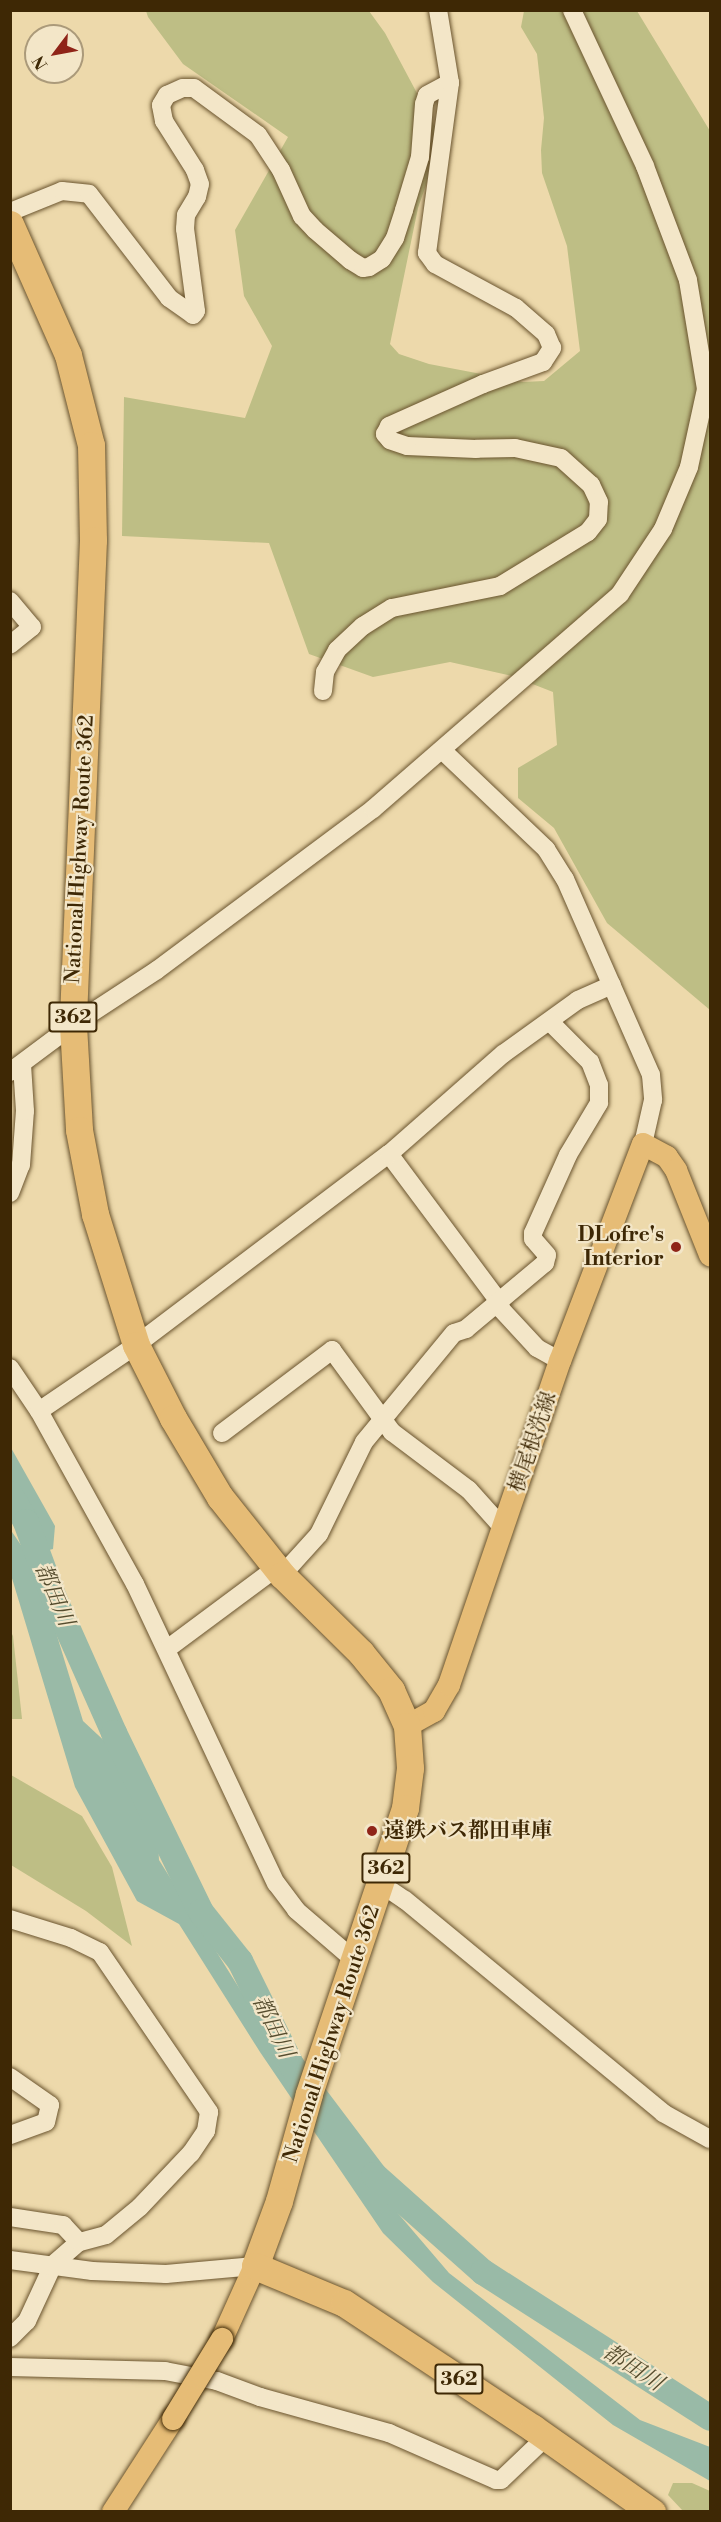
<!DOCTYPE html>
<meta charset="utf-8">
<style>
body{margin:0}
#map{position:relative;width:721px;height:2522px;overflow:hidden;background:#edd9ab;font-family:"Libre Bodoni","Noto Serif JP",serif}
div>[style]{position:absolute}
.green>*{inset:0;background:#bebe85}
.water>*{inset:0;background:#99baa7}
.river>*{height:26px;margin:-13px;padding:0 13px;transform-origin:13px;border-radius:13px;background:#99baa7}
.roads{filter:drop-shadow(0 0 2px #6a542e) drop-shadow(0 0 2px #6a542e)}
.minor>*{height:18px;margin:-9px;padding:0 9px;transform-origin:9px;border-radius:9px;background:#f3e6c8}
.major>*{height:22px;margin:-11px;padding:0 11px;transform-origin:11px;border-radius:11px;background:#e6bc76}
.highway>*{height:27px;margin:-13.5px;padding:0 13.5px;transform-origin:13.5px;border-radius:13.5px;background:#e6bc76}
.bridges{filter:drop-shadow(0 0 2px #3e2805) drop-shadow(0 0 2px #3e2805)}
.major-bridge>*{height:22px;margin:-11px;padding:0 11px;transform-origin:11px;border-radius:11px;background:#e6bc76}
.dots>*{width:16px;height:16px;translate:-50% -50%;box-sizing:border-box;border:3px solid #f3e6c8;border-radius:50%}
span{translate:-50% -50%;white-space:nowrap;text-align:center;line-height:1.15;-webkit-text-stroke:4.5px #f3e6c8;paint-order:stroke}
.shield-label span{padding:2px 4px;background:#f3e6c8;border:2px solid;border-radius:4px;-webkit-text-stroke-width:0}
.shield-label{font-size:20px;color:#3e2805;font-weight:700}
.street-label{font-size:21px;color:#3e2805}
.poi-label{font-size:21px;color:#3e2805;font-weight:700}
.right{translate:-100% -50%;text-align:right}
.left{translate:0 -50%;text-align:left}
.water-label{font-size:22px;color:#554c2e;font-style:italic}
.frame{position:absolute;inset:0;border:12px solid #3e2805;pointer-events:none}
.north{position:absolute;left:24px;top:24px;width:60px;height:60px;box-sizing:border-box;background:#f3e6c8;border:2px solid #ab9a7a;border-radius:50%;rotate:238deg;font-size:16px;font-weight:700;line-height:24px;text-align:center;color:#3e2805}
.north::after{content:'';display:block;margin:auto;width:21px;height:27px;background:#8f2418;clip-path:polygon(50% 0,100% 100%,50% 72%,0 100%)}
</style>
<div id="map">
<div class="green">
<div style="clip-path:polygon(146px 11px,369px 11px,385px 33px,435px 127px,427px 182px,418px 208px,390px 344px,399px 354px,429px 364px,523px 382px,544px 381px,580px 351px,567px 246px,542px 173px,541px 150px,544px 118px,537px 54px,521px 27px,524px 11px,637px 11px,710px 131px,710px 1010px,607px 923px,554px 828px,518px 798px,518px 768px,557px 745px,553px 692px,512px 676px,450px 662px,373px 677px,309px 654px,269px 543px,122px 536px,124px 397px,245px 418px,272px 346px,244px 296px,235px 230px,288px 137px,183px 64px,148px 17px)"></div>
<div style="clip-path:polygon(10px 1630px,13px 1636px,22px 1719px,11px 1719px)"></div>
<div style="clip-path:polygon(11px 1775px,82px 1816px,112px 1867px,132px 1946px,86px 1911px,11px 1865px)"></div>
<div style="clip-path:polygon(673px 2483px,692px 2483px,710px 2491px,710px 2511px,683px 2511px,668px 2495px)"></div>
</div>
<div class="water">
<div style="clip-path:polygon(10px 1446px,55px 1526px,53px 1549px,37px 1553px,11px 1505px)"></div>
<div style="clip-path:polygon(10px 1529px,36px 1567px,83px 1721px,155px 1788px,159px 1860px,331px 2135px,449px 2273px,640px 2420px,710px 2447px,710px 2481px,613px 2425px,433px 2282px,383px 2233px,260px 2052px,179px 1924px,137px 1901px,75px 1787px,11px 1575px)"></div>
</div>
<div class="river">
<div style="left:10px;top:1494px;width:32px;rotate:60deg"></div>
<div style="left:26px;top:1522px;width:81px;rotate:69.8deg"></div>
<div style="left:54px;top:1598px;width:148px;rotate:66deg"></div>
<div style="left:114px;top:1733px;width:199px;rotate:64.1deg"></div>
<div style="left:201px;top:1912px;width:63px;rotate:51.5deg"></div>
<div style="left:240px;top:1961px;width:117px;rotate:63.7deg"></div>
<div style="left:292px;top:2066px;width:136px;rotate:53deg"></div>
<div style="left:374px;top:2175px;width:146px;rotate:41.7deg"></div>
<div style="left:483px;top:2272px;width:270px;rotate:32.7deg"></div>
</div>
<div class="roads">
<div class="minor">
<div style="left:10px;top:212px;width:56px;rotate:-22deg"></div>
<div style="left:62px;top:191px;width:27px;rotate:6deg"></div>
<div style="left:89px;top:194px;width:131px;rotate:52.4deg"></div>
<div style="left:169px;top:298px;width:29px;rotate:35deg"></div>
<div style="left:193px;top:315px;width:5px;rotate:-53deg"></div>
<div style="left:196px;top:311px;width:83px;rotate:-97.6deg"></div>
<div style="left:185px;top:229px;width:14px;rotate:-86deg"></div>
<div style="left:186px;top:215px;width:21px;rotate:-59deg"></div>
<div style="left:197px;top:197px;width:13px;rotate:-77deg"></div>
<div style="left:200px;top:184px;width:15px;rotate:-110deg"></div>
<div style="left:195px;top:170px;width:58px;rotate:-122.3deg"></div>
<div style="left:164px;top:121px;width:16px;rotate:-101deg"></div>
<div style="left:161px;top:105px;width:12px;rotate:-59deg"></div>
<div style="left:167px;top:95px;width:17px;rotate:-24deg"></div>
<div style="left:183px;top:88px;width:11px"></div>
<div style="left:194px;top:88px;width:79px;rotate:36.3deg"></div>
<div style="left:258px;top:135px;width:42px;rotate:56.7deg"></div>
<div style="left:281px;top:170px;width:51px;rotate:65.5deg"></div>
<div style="left:302px;top:216px;width:19px;rotate:47deg"></div>
<div style="left:315px;top:230px;width:46px;rotate:40.6deg"></div>
<div style="left:350px;top:260px;width:15px;rotate:32deg"></div>
<div style="left:363px;top:268px;width:6px;rotate:-9deg"></div>
<div style="left:369px;top:267px;width:15px;rotate:-32deg"></div>
<div style="left:382px;top:259px;width:25px;rotate:-58deg"></div>
<div style="left:395px;top:238px;width:29px;rotate:-72deg"></div>
<div style="left:404px;top:210px;width:55px;rotate:-73.2deg"></div>
<div style="left:420px;top:157px;width:53px;rotate:-85.7deg"></div>
<div style="left:424px;top:104px;width:9px;rotate:-72deg"></div>
<div style="left:427px;top:95px;width:26px;rotate:-28deg"></div>
<div style="left:10px;top:601px;width:34px;rotate:50deg"></div>
<div style="left:32px;top:627px;width:28px;rotate:141deg"></div>
<div style="left:323px;top:691px;width:19px;rotate:-84deg"></div>
<div style="left:325px;top:672px;width:25px;rotate:-61deg"></div>
<div style="left:337px;top:650px;width:35px;rotate:-43deg"></div>
<div style="left:363px;top:626px;width:34px;rotate:-32deg"></div>
<div style="left:392px;top:608px;width:110px;rotate:-11.5deg"></div>
<div style="left:500px;top:586px;width:103px;rotate:-31.5deg"></div>
<div style="left:588px;top:532px;width:16px;rotate:-52deg"></div>
<div style="left:598px;top:519px;width:17px;rotate:-87deg"></div>
<div style="left:599px;top:502px;width:19px;rotate:-115deg"></div>
<div style="left:591px;top:485px;width:40px;rotate:-138deg"></div>
<div style="left:561px;top:458px;width:47px;rotate:-167.7deg"></div>
<div style="left:515px;top:448px;width:39px;rotate:179deg"></div>
<div style="left:476px;top:449px;width:69px;rotate:-177.5deg"></div>
<div style="left:407px;top:446px;width:18px;rotate:-161deg"></div>
<div style="left:390px;top:440px;width:8px;rotate:-130deg"></div>
<div style="left:385px;top:434px;width:9px;rotate:-63deg"></div>
<div style="left:389px;top:426px;width:103px;rotate:-24.1deg"></div>
<div style="left:483px;top:384px;width:64px;rotate:-20.1deg"></div>
<div style="left:543px;top:362px;width:17px;rotate:-57deg"></div>
<div style="left:552px;top:348px;width:15px;rotate:-113deg"></div>
<div style="left:546px;top:334px;width:40px;rotate:-139deg"></div>
<div style="left:516px;top:308px;width:92px;rotate:-151.5deg"></div>
<div style="left:435px;top:264px;width:14px;rotate:-126deg"></div>
<div style="left:427px;top:253px;width:172px;rotate:-82.3deg"></div>
<div style="left:450px;top:83px;width:74px;rotate:-99.3deg"></div>
<div style="left:442px;top:750px;width:144px;rotate:43.6deg"></div>
<div style="left:546px;top:849px;width:36px;rotate:58deg"></div>
<div style="left:565px;top:879px;width:214px;rotate:66.3deg"></div>
<div style="left:651px;top:1075px;width:25px;rotate:85deg"></div>
<div style="left:653px;top:1100px;width:45px;rotate:102.8deg"></div>
<div style="left:10px;top:1072px;width:79px;rotate:-36.7deg"></div>
<div style="left:73px;top:1025px;width:100px;rotate:-33.2deg"></div>
<div style="left:157px;top:970px;width:269px;rotate:-36.7deg"></div>
<div style="left:373px;top:809px;width:327px;rotate:-41deg"></div>
<div style="left:620px;top:594px;width:78px;rotate:-56.5deg"></div>
<div style="left:663px;top:529px;width:67px;rotate:-67.2deg"></div>
<div style="left:689px;top:467px;width:80px;rotate:-77.7deg"></div>
<div style="left:706px;top:389px;width:110px;rotate:-99.4deg"></div>
<div style="left:688px;top:280px;width:122px;rotate:-110.7deg"></div>
<div style="left:645px;top:166px;width:172px;rotate:-115.1deg"></div>
<div style="left:389px;top:1154px;width:186px;rotate:53.3deg"></div>
<div style="left:500px;top:1303px;width:6px;rotate:81deg"></div>
<div style="left:501px;top:1309px;width:53px;rotate:47.3deg"></div>
<div style="left:537px;top:1348px;width:26px;rotate:29deg"></div>
<div style="left:10px;top:1193px;width:30px;rotate:-69deg"></div>
<div style="left:21px;top:1165px;width:54px;rotate:-85.8deg"></div>
<div style="left:25px;top:1111px;width:47px;rotate:-93.7deg"></div>
<div style="left:10px;top:1368px;width:52px;rotate:56deg"></div>
<div style="left:39px;top:1411px;width:198px;rotate:61deg"></div>
<div style="left:135px;top:1584px;width:331px;rotate:64.8deg"></div>
<div style="left:276px;top:1883px;width:34px;rotate:53deg"></div>
<div style="left:296px;top:1910px;width:75px;rotate:40.7deg"></div>
<div style="left:39px;top:1411px;width:117px;rotate:-34.2deg"></div>
<div style="left:136px;top:1345px;width:317px;rotate:-37.1deg"></div>
<div style="left:389px;top:1154px;width:152px;rotate:-41.3deg"></div>
<div style="left:503px;top:1054px;width:92px;rotate:-35.8deg"></div>
<div style="left:578px;top:1000px;width:37px;rotate:-24deg"></div>
<div style="left:222px;top:1433px;width:138px;rotate:-37deg"></div>
<div style="left:332px;top:1350px;width:102px;rotate:53.8deg"></div>
<div style="left:392px;top:1432px;width:96px;rotate:37deg"></div>
<div style="left:469px;top:1490px;width:52px;rotate:48.1deg"></div>
<div style="left:282px;top:1575px;width:55px;rotate:-47.9deg"></div>
<div style="left:319px;top:1534px;width:102px;rotate:-63.9deg"></div>
<div style="left:364px;top:1442px;width:141px;rotate:-50.5deg"></div>
<div style="left:454px;top:1333px;width:13px;rotate:-18deg"></div>
<div style="left:466px;top:1329px;width:103px;rotate:-39.9deg"></div>
<div style="left:545px;top:1263px;width:8px;rotate:-76deg"></div>
<div style="left:547px;top:1255px;width:21px;rotate:-131deg"></div>
<div style="left:533px;top:1239px;width:6px;rotate:-90deg"></div>
<div style="left:533px;top:1233px;width:85px;rotate:-65.8deg"></div>
<div style="left:568px;top:1155px;width:61px;rotate:-59.2deg"></div>
<div style="left:599px;top:1103px;width:18px;rotate:-90deg"></div>
<div style="left:599px;top:1085px;width:25px;rotate:-111deg"></div>
<div style="left:590px;top:1062px;width:57px;rotate:-135deg"></div>
<div style="left:167px;top:1649px;width:136px;rotate:-36.6deg"></div>
<div style="left:381px;top:1884px;width:29px;rotate:34deg"></div>
<div style="left:405px;top:1900px;width:335px;rotate:39.5deg"></div>
<div style="left:663px;top:2113px;width:54px;rotate:29deg"></div>
<div style="left:10px;top:1919px;width:64px;rotate:17.3deg"></div>
<div style="left:71px;top:1938px;width:32px;rotate:26deg"></div>
<div style="left:100px;top:1952px;width:194px;rotate:55.7deg"></div>
<div style="left:209px;top:2112px;width:19px;rotate:99deg"></div>
<div style="left:206px;top:2131px;width:27px;rotate:124deg"></div>
<div style="left:191px;top:2153px;width:74px;rotate:133.4deg"></div>
<div style="left:140px;top:2207px;width:44px;rotate:140.5deg"></div>
<div style="left:106px;top:2235px;width:28px;rotate:165deg"></div>
<div style="left:79px;top:2242px;width:35px;rotate:139deg"></div>
<div style="left:53px;top:2265px;width:62px;rotate:114.9deg"></div>
<div style="left:27px;top:2321px;width:24px;rotate:135deg"></div>
<div style="left:10px;top:2077px;width:49px;rotate:35deg"></div>
<div style="left:50px;top:2105px;width:17px;rotate:103deg"></div>
<div style="left:46px;top:2122px;width:38px;rotate:160deg"></div>
<div style="left:10px;top:2217px;width:54px;rotate:8.6deg"></div>
<div style="left:63px;top:2225px;width:23px;rotate:47deg"></div>
<div style="left:10px;top:2260px;width:83px;rotate:7.6deg"></div>
<div style="left:92px;top:2271px;width:74px;rotate:2.3deg"></div>
<div style="left:166px;top:2274px;width:89px;rotate:-5.1deg"></div>
<div style="left:10px;top:2367px;width:155px;rotate:1.5deg"></div>
<div style="left:165px;top:2371px;width:53px;rotate:10.9deg"></div>
<div style="left:217px;top:2381px;width:46px;rotate:20.4deg"></div>
<div style="left:260px;top:2397px;width:134px;rotate:15.6deg"></div>
<div style="left:389px;top:2433px;width:117px;rotate:23.7deg"></div>
<div style="left:496px;top:2480px;width:5px"></div>
<div style="left:501px;top:2480px;width:62px;rotate:-43.7deg"></div>
</div>
<div class="major">
<div style="left:407px;top:1726px;width:31px;rotate:-29deg"></div>
<div style="left:434px;top:1711px;width:30px;rotate:-60deg"></div>
<div style="left:449px;top:1685px;width:342px;rotate:-71.1deg"></div>
<div style="left:560px;top:1361px;width:232px;rotate:-69.1deg"></div>
<div style="left:643px;top:1144px;width:27px;rotate:28deg"></div>
<div style="left:667px;top:1157px;width:16px;rotate:55deg"></div>
<div style="left:676px;top:1170px;width:92px;rotate:68.2deg"></div>
<div style="left:222px;top:2339px;width:80px;rotate:-65.7deg"></div>
<div style="left:113px;top:2512px;width:111px;rotate:-57.2deg"></div>
</div>
<div class="highway">
<div style="left:10px;top:224px;width:143px;rotate:66.1deg"></div>
<div style="left:68px;top:355px;width:93px;rotate:75.7deg"></div>
<div style="left:91px;top:445px;width:95px;rotate:88.8deg"></div>
<div style="left:93px;top:540px;width:485px;rotate:92.4deg"></div>
<div style="left:73px;top:1025px;width:105px;rotate:86.7deg"></div>
<div style="left:79px;top:1130px;width:86px;rotate:79.2deg"></div>
<div style="left:95px;top:1214px;width:137px;rotate:72.6deg"></div>
<div style="left:136px;top:1345px;width:82px;rotate:63.1deg"></div>
<div style="left:173px;top:1418px;width:92px;rotate:59.3deg"></div>
<div style="left:220px;top:1497px;width:100px;rotate:51.5deg"></div>
<div style="left:282px;top:1575px;width:111px;rotate:44.6deg"></div>
<div style="left:361px;top:1653px;width:48px;rotate:51deg"></div>
<div style="left:391px;top:1690px;width:39px;rotate:66deg"></div>
<div style="left:407px;top:1726px;width:42px;rotate:85.9deg"></div>
<div style="left:410px;top:1768px;width:40px;rotate:97.1deg"></div>
<div style="left:405px;top:1808px;width:302px;rotate:108.6deg"></div>
<div style="left:309px;top:2094px;width:111px;rotate:105.7deg"></div>
<div style="left:279px;top:2201px;width:69px;rotate:110.3deg"></div>
<div style="left:255px;top:2266px;width:96px;rotate:22.6deg"></div>
<div style="left:344px;top:2303px;width:227px;rotate:33.5deg"></div>
<div style="left:533px;top:2428px;width:146px;rotate:35.2deg"></div>
</div>
</div>
<div class="bridges">
<div class="major-bridge">
<div style="left:173px;top:2419px;width:94px;rotate:-58.5deg"></div>
</div>
</div>
<div class="dots">
<div style="left:676px;top:1247px;background:#8f2418"></div>
<div style="left:372px;top:1831px;background:#8f2418"></div>
</div>
<div class="shield-label">
<span style="left:73px;top:1017px">362</span>
<span style="left:386px;top:1868px">362</span>
<span style="left:459px;top:2379px">362</span>
</div>
<div class="street-label">
<span style="left:80px;top:849px;rotate:-87deg">National Highway Route 362</span>
<span style="left:533px;top:1442px;rotate:-71deg">横尾根洗線</span>
<span style="left:332px;top:2034px;rotate:-72deg">National Highway Route 362</span>
</div>
<div class="poi-label">
<span class="right" style="left:664px;top:1247px">DLofre's<br>Interior</span>
<span class="left" style="left:384px;top:1831px">遠鉄バス都田車庫</span>
</div>
<div class="water-label">
<span style="left:54px;top:1595px;rotate:67deg">都田川</span>
<span style="left:273px;top:2027px;rotate:64deg">都田川</span>
<span style="left:633px;top:2368px;rotate:33deg">都田川</span>
</div>
<div class="frame"></div>
<div class="north">N</div>
</div>
